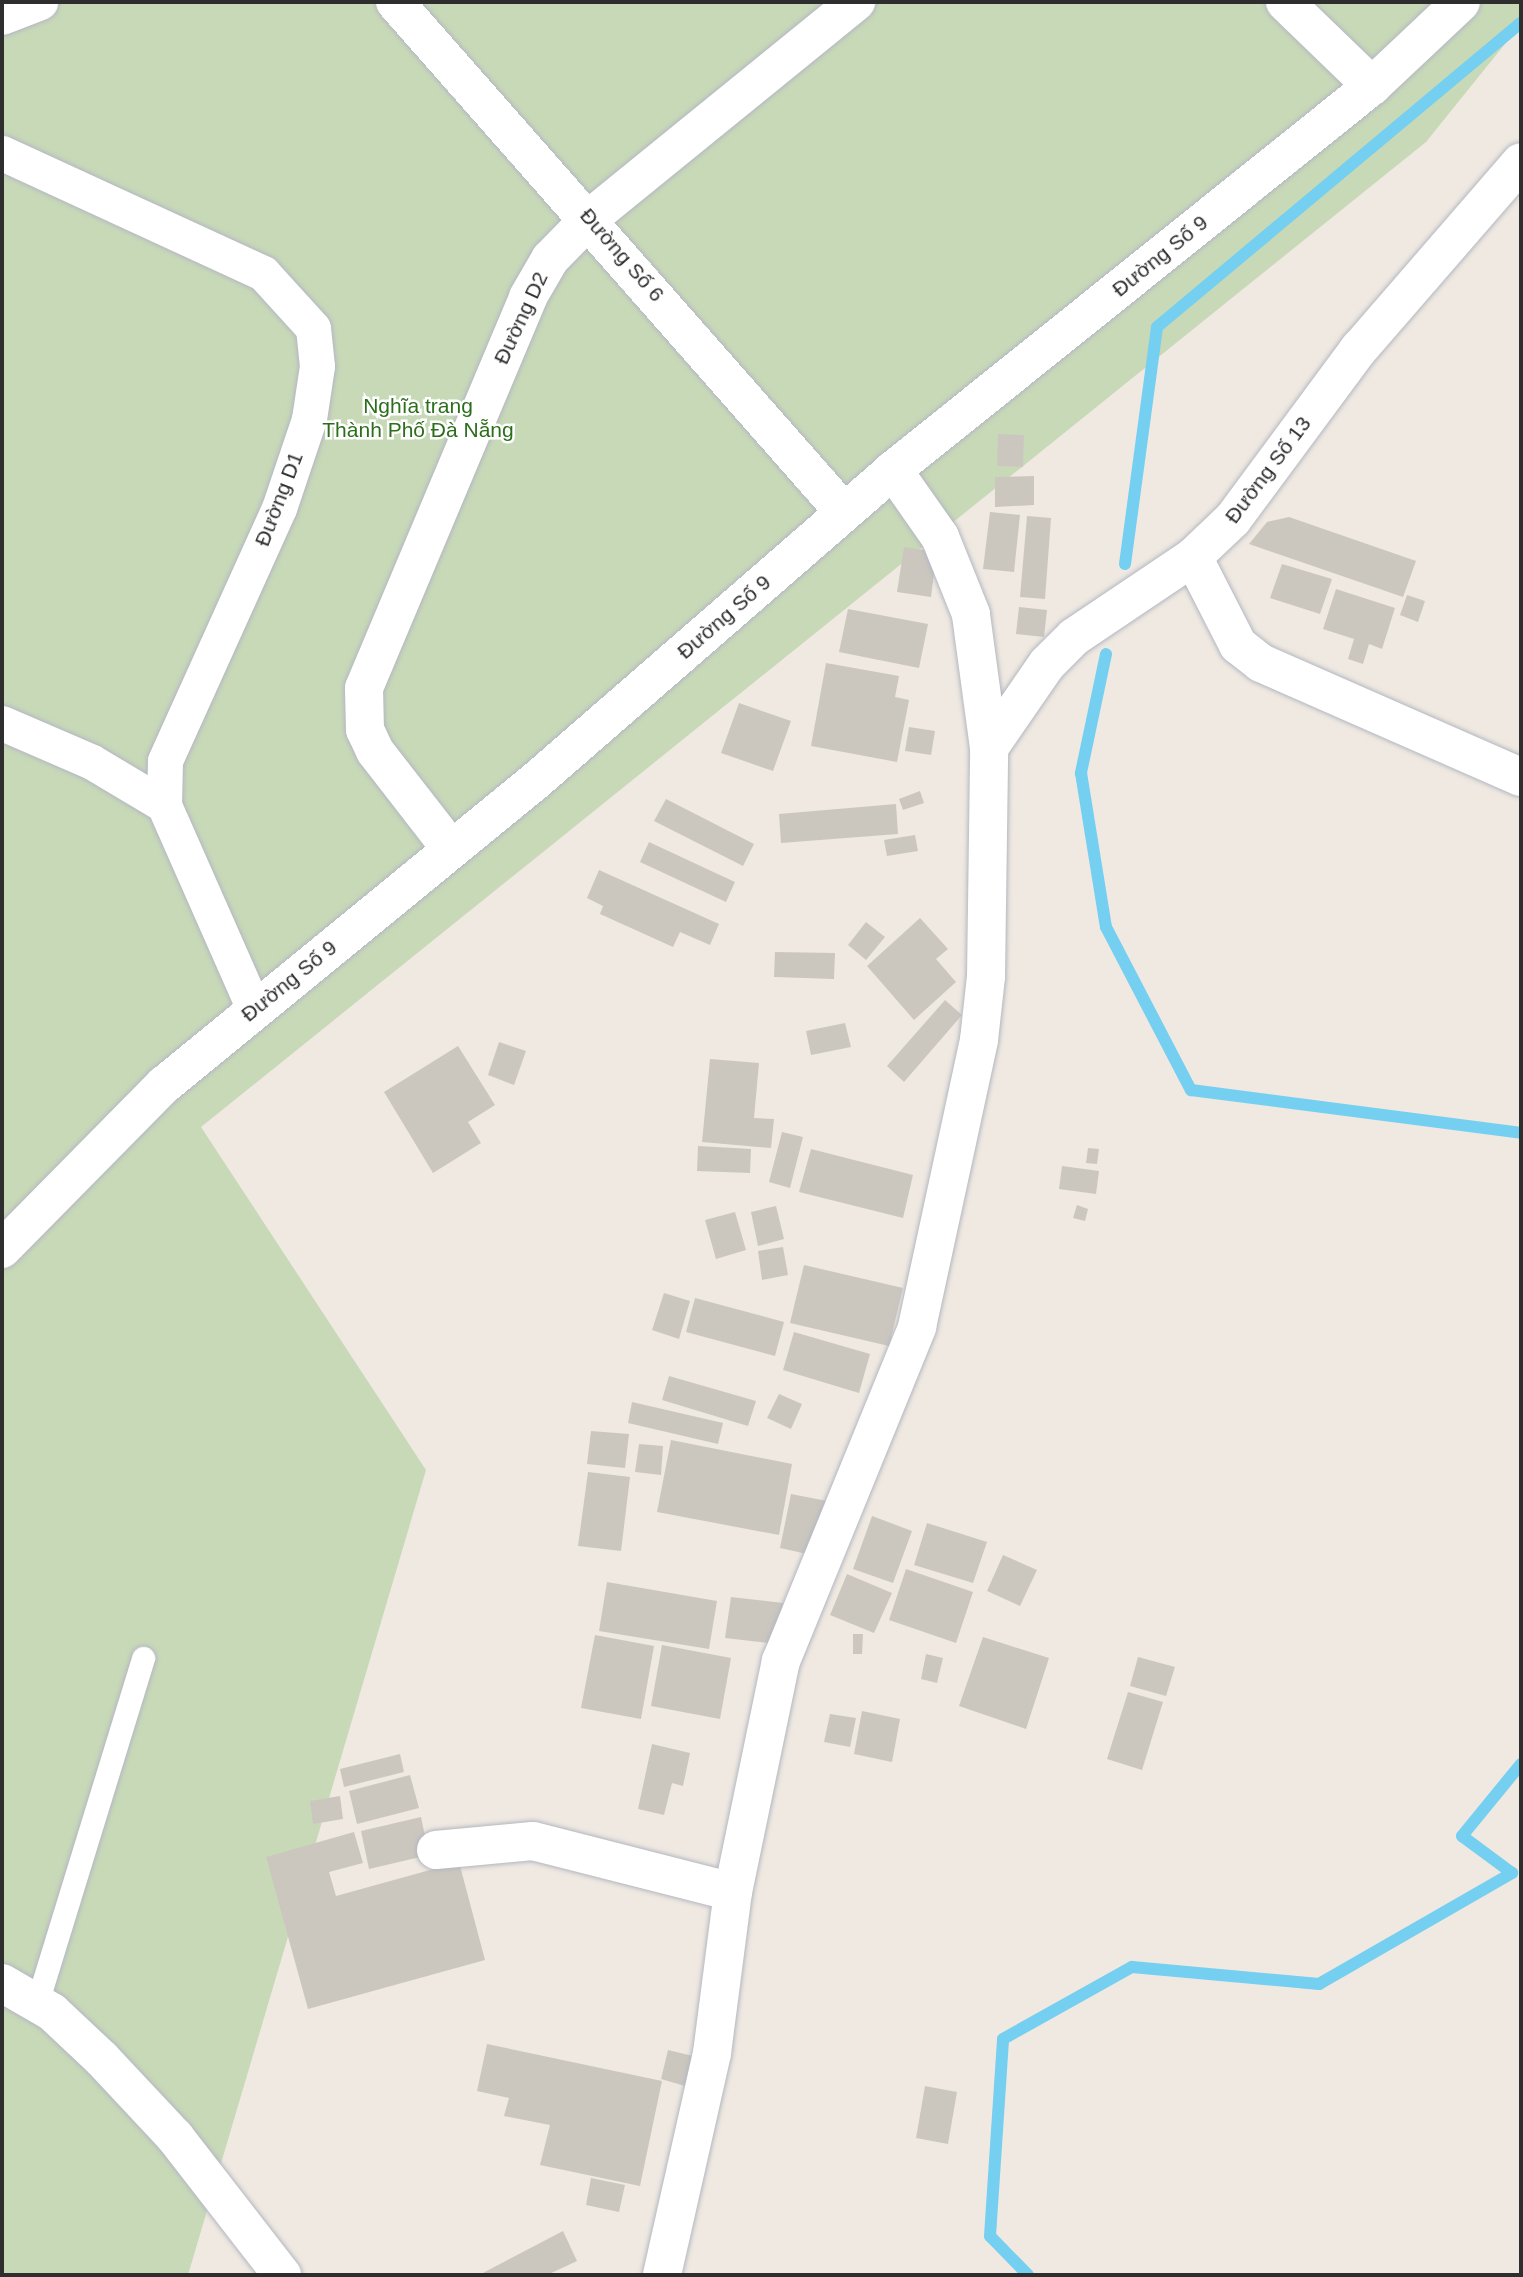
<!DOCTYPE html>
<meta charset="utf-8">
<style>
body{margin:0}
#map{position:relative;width:1523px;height:2277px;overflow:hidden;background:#efe9e1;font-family:Arial,sans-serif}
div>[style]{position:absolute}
.cemetery>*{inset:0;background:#c8d9b8}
.stream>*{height:12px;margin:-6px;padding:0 6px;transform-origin:6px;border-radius:6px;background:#75cff0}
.building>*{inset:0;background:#cbc7bf}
.roads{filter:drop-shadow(0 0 2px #b4b7c1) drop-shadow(0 0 2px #b4b7c1)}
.service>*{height:23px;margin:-11.5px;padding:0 11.5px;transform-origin:11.5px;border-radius:11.5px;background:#fff}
.pedestrian>*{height:35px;margin:-17.5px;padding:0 17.5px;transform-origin:17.5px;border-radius:17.5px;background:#fff}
.minor>*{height:38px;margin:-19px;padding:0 19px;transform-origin:19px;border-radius:19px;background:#fff}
span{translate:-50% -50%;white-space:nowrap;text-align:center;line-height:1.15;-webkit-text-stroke:5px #fff;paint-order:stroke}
.street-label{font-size:21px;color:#2e2e2e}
.park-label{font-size:21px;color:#2c6e1b}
.frame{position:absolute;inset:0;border:4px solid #2e2e2e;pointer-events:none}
</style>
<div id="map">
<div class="cemetery">
<div style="clip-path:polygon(2px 2px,1521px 2px,1521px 24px,1426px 142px,201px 1127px,426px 1470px,188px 2275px,2px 2275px)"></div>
</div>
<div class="stream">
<div style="left:1125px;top:564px;width:239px;rotate:-82.3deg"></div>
<div style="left:1157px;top:327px;width:474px;rotate:-39.9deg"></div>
<div style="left:1106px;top:654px;width:122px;rotate:101.9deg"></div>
<div style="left:1081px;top:773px;width:156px;rotate:80.8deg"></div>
<div style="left:1106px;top:927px;width:184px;rotate:62.5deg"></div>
<div style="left:1191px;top:1090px;width:333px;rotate:7.4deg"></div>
<div style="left:1028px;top:2275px;width:54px;rotate:-134.3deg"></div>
<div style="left:990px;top:2236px;width:197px;rotate:-86.2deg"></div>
<div style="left:1003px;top:2039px;width:148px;rotate:-29.2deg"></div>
<div style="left:1132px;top:1967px;width:188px;rotate:5.2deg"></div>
<div style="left:1319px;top:1984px;width:223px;rotate:-29.9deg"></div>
<div style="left:1512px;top:1873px;width:62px;rotate:-143.5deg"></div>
<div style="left:1462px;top:1836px;width:93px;rotate:-50.7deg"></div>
</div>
<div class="building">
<div style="clip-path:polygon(998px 434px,1024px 435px,1023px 467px,997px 466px)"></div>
<div style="clip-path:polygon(1034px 476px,1034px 505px,995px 507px,995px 477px)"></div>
<div style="clip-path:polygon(990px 512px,1020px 515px,1014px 572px,983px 569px)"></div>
<div style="clip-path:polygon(1027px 516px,1051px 518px,1045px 599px,1020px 597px)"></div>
<div style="clip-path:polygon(1289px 517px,1416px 561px,1403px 597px,1249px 544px,1267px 522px)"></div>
<div style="clip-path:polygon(904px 547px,937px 552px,931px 597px,897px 592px)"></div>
<div style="clip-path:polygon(1282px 564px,1332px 579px,1320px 614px,1270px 598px)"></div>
<div style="clip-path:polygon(1336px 589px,1395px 608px,1382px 649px,1369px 644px,1363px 664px,1348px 659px,1354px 639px,1323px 629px)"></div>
<div style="clip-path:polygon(1407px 595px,1425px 601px,1418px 622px,1400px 615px)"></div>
<div style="clip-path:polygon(1019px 607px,1047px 610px,1044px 637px,1016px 634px)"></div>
<div style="clip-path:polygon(848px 609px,928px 624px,919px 668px,839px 652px)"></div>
<div style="clip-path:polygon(826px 663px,899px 676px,895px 697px,909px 700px,897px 762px,811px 746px)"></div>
<div style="clip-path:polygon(739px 703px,791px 721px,773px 771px,721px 753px)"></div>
<div style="clip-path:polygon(909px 727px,935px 731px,931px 755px,905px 751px)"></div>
<div style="clip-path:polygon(920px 791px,924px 803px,903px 810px,899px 799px)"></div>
<div style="clip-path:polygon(666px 799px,754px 844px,743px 866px,654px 821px)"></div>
<div style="clip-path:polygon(896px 804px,898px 834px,781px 843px,779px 814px)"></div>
<div style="clip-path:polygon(915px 835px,918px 851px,887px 856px,884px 840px)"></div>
<div style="clip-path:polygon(649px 842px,735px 882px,726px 902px,640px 862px)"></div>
<div style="clip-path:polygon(599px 870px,719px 924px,710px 945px,680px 932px,673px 947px,600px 914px,603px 906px,587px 898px)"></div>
<div style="clip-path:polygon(920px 918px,948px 949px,936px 959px,956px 982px,914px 1020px,867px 966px)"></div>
<div style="clip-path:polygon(866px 922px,885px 937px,866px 960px,848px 945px)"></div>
<div style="clip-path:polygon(775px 952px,835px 953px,834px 979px,774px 977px)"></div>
<div style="clip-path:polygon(945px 1000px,962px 1015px,904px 1082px,887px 1066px)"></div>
<div style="clip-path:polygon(845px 1023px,851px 1047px,811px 1055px,806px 1031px)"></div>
<div style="clip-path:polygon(499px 1042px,526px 1051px,514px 1085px,488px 1075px)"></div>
<div style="clip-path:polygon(458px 1046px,495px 1105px,468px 1122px,481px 1143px,433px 1173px,384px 1092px)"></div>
<div style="clip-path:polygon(710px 1059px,759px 1063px,754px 1118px,774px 1119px,771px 1148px,702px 1142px)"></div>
<div style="clip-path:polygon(782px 1132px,803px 1137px,790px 1188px,769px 1182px)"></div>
<div style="clip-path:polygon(698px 1146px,751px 1149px,750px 1173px,697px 1171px)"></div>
<div style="clip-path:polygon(1088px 1148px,1099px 1149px,1097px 1164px,1086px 1163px)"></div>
<div style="clip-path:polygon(811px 1149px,913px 1175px,903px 1218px,799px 1192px)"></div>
<div style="clip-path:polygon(1062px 1166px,1099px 1171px,1096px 1194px,1059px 1189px)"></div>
<div style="clip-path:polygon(1077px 1205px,1088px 1209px,1085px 1221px,1073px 1218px)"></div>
<div style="clip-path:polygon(776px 1206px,784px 1239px,758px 1246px,751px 1212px)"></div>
<div style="clip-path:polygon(735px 1212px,746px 1250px,716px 1259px,705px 1220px)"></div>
<div style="clip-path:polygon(783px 1247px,788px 1275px,762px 1280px,758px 1251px)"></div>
<div style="clip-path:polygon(804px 1265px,903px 1288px,889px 1346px,790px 1323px)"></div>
<div style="clip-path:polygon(664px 1293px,690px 1301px,679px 1339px,652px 1330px)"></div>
<div style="clip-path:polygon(695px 1298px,784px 1322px,775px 1356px,686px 1332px)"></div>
<div style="clip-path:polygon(794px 1332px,870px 1354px,859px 1393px,783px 1370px)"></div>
<div style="clip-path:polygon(669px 1376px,756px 1401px,748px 1426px,662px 1400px)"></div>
<div style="clip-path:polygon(779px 1394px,802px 1404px,791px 1429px,767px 1418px)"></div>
<div style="clip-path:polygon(632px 1402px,723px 1423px,718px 1444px,628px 1423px)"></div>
<div style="clip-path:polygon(591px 1431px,629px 1434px,625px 1468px,587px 1464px)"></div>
<div style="clip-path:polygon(671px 1440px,792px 1464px,779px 1535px,657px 1512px)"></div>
<div style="clip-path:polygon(639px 1444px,663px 1446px,661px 1475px,635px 1472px)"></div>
<div style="clip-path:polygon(588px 1472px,630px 1477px,621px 1551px,578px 1546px)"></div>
<div style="clip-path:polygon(791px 1494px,827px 1501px,816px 1556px,780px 1548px)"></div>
<div style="clip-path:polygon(872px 1516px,912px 1531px,893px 1583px,853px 1569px)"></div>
<div style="clip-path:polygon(927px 1523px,987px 1542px,973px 1583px,914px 1565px)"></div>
<div style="clip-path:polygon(1003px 1555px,1037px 1570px,1020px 1606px,987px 1591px)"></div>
<div style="clip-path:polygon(906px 1569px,973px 1592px,956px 1643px,889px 1620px)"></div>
<div style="clip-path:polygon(847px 1574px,892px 1593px,874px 1633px,830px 1615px)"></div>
<div style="clip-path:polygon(607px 1582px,717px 1601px,709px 1649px,599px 1631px)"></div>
<div style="clip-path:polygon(731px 1597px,783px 1603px,778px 1644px,725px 1638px)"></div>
<div style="clip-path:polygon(853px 1634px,863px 1634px,862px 1654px,853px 1654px)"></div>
<div style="clip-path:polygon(595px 1635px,654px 1646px,641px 1719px,581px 1708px)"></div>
<div style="clip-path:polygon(983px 1637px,1049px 1658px,1026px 1729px,959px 1706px)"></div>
<div style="clip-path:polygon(662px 1645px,731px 1658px,720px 1719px,651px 1706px)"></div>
<div style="clip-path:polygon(926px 1654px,943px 1658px,937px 1683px,921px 1679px)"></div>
<div style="clip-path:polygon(1138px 1657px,1175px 1667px,1166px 1696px,1130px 1686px)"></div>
<div style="clip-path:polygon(1128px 1692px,1163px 1702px,1142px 1770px,1107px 1759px)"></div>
<div style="clip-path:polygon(862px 1711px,900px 1719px,892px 1762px,854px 1754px)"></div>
<div style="clip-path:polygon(830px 1714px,856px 1718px,850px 1747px,824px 1742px)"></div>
<div style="clip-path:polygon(652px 1744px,690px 1753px,683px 1786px,672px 1783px,664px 1815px,638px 1809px)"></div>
<div style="clip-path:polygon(400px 1754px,404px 1772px,344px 1787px,340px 1769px)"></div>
<div style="clip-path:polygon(410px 1775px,419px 1808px,357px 1824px,349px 1791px)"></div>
<div style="clip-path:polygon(340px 1796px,343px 1819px,313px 1824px,310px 1801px)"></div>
<div style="clip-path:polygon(421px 1817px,429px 1855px,369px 1869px,361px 1831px)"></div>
<div style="clip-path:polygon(354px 1832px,363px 1863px,329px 1872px,336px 1896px,459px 1862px,485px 1960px,308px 2009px,266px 1857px)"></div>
<div style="clip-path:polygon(487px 2044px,662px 2081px,640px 2186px,540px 2165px,550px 2125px,504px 2116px,509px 2098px,477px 2091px)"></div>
<div style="clip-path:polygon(668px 2050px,693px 2056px,685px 2086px,661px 2079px)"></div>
<div style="clip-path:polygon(925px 2086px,957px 2092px,948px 2144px,916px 2138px)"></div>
<div style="clip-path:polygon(591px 2178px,625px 2185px,619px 2212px,586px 2205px)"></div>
<div style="clip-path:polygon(563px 2231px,577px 2261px,547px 2275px,479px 2275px)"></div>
</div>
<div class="roads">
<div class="service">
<div style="left:37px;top:2003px;width:361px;rotate:-72.9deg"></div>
</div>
<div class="pedestrian">
<div style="left:2px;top:153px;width:287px;rotate:24.7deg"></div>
<div style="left:263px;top:273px;width:74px;rotate:47.7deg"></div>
<div style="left:313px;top:328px;width:38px;rotate:84deg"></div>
<div style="left:317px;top:366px;width:54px;rotate:98.6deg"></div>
<div style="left:309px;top:419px;width:94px;rotate:108.6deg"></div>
<div style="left:279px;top:508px;width:277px;rotate:114.3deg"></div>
<div style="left:165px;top:761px;width:44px;rotate:91.3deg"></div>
<div style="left:2px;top:723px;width:98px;rotate:23.4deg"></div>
<div style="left:92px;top:762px;width:84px;rotate:30.8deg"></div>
<div style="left:164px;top:805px;width:223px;rotate:66.2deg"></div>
</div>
<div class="minor">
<div style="left:395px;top:2px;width:679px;rotate:48.64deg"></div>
<div style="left:1285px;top:2px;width:121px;rotate:44deg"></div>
<div style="left:2px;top:16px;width:40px;rotate:-21deg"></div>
<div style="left:1193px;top:557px;width:99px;rotate:62.9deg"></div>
<div style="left:1238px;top:645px;width:29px;rotate:38deg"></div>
<div style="left:1261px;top:663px;width:284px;rotate:23.7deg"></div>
<div style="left:989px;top:748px;width:102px;rotate:-55.4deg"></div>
<div style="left:1047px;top:664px;width:38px;rotate:-45deg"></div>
<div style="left:1074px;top:637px;width:143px;rotate:-33.9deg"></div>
<div style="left:1193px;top:557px;width:55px;rotate:-43.5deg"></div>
<div style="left:1233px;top:519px;width:212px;rotate:-53.5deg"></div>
<div style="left:1359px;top:349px;width:247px;rotate:-49.1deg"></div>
<div style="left:451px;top:849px;width:124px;rotate:-127.8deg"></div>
<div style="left:375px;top:751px;width:23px;rotate:-115deg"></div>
<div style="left:365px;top:730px;width:42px;rotate:-91.4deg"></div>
<div style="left:364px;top:688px;width:424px;rotate:-67.2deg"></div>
<div style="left:528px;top:297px;width:44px;rotate:-59.9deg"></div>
<div style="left:550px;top:259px;width:57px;rotate:-45.7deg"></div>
<div style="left:590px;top:218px;width:343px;rotate:-39.1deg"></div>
<div style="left:2px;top:1249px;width:231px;rotate:-45.4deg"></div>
<div style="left:164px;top:1085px;width:475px;rotate:-39.3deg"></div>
<div style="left:532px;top:784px;width:478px;rotate:-41deg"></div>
<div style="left:893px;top:470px;width:614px;rotate:-38.72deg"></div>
<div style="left:1372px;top:86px;width:122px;rotate:-43.3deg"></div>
<div style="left:436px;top:1850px;width:97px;rotate:-5.3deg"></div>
<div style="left:533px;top:1841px;width:206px;rotate:14.3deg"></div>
<div style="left:2px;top:1983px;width:58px;rotate:30.1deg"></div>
<div style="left:52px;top:2012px;width:69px;rotate:43.2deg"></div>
<div style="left:102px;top:2059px;width:107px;rotate:46.9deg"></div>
<div style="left:175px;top:2137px;width:175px;rotate:52.2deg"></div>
<div style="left:662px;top:2275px;width:228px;rotate:-77.3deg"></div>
<div style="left:712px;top:2053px;width:162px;rotate:-82.6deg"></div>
<div style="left:733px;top:1892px;width:236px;rotate:-78.3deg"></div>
<div style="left:781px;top:1661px;width:361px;rotate:-67.8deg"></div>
<div style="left:917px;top:1327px;width:294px;rotate:-77.8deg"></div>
<div style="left:979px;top:1040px;width:63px;rotate:-83.7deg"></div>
<div style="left:986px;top:977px;width:229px;rotate:-89.2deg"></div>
<div style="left:989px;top:748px;width:135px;rotate:-97.7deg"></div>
<div style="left:971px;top:614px;width:83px;rotate:-111.9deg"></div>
<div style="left:940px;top:537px;width:82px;rotate:-125deg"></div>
</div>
</div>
<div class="street-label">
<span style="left:622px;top:255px;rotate:49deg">Đường Số 6</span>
<span style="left:1160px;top:256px;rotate:-39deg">Đường Số 9</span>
<span style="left:521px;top:318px;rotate:-65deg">Đường D2</span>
<span style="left:1268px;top:470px;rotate:-53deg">Đường Số 13</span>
<span style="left:279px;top:499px;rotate:-69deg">Đường D1</span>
<span style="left:724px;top:617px;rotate:-41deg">Đường Số 9</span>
<span style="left:289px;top:981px;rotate:-39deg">Đường Số 9</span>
</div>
<div class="park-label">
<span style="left:418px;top:418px">Nghĩa trang<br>Thành Phố Đà Nẵng</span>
</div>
<div class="frame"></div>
</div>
